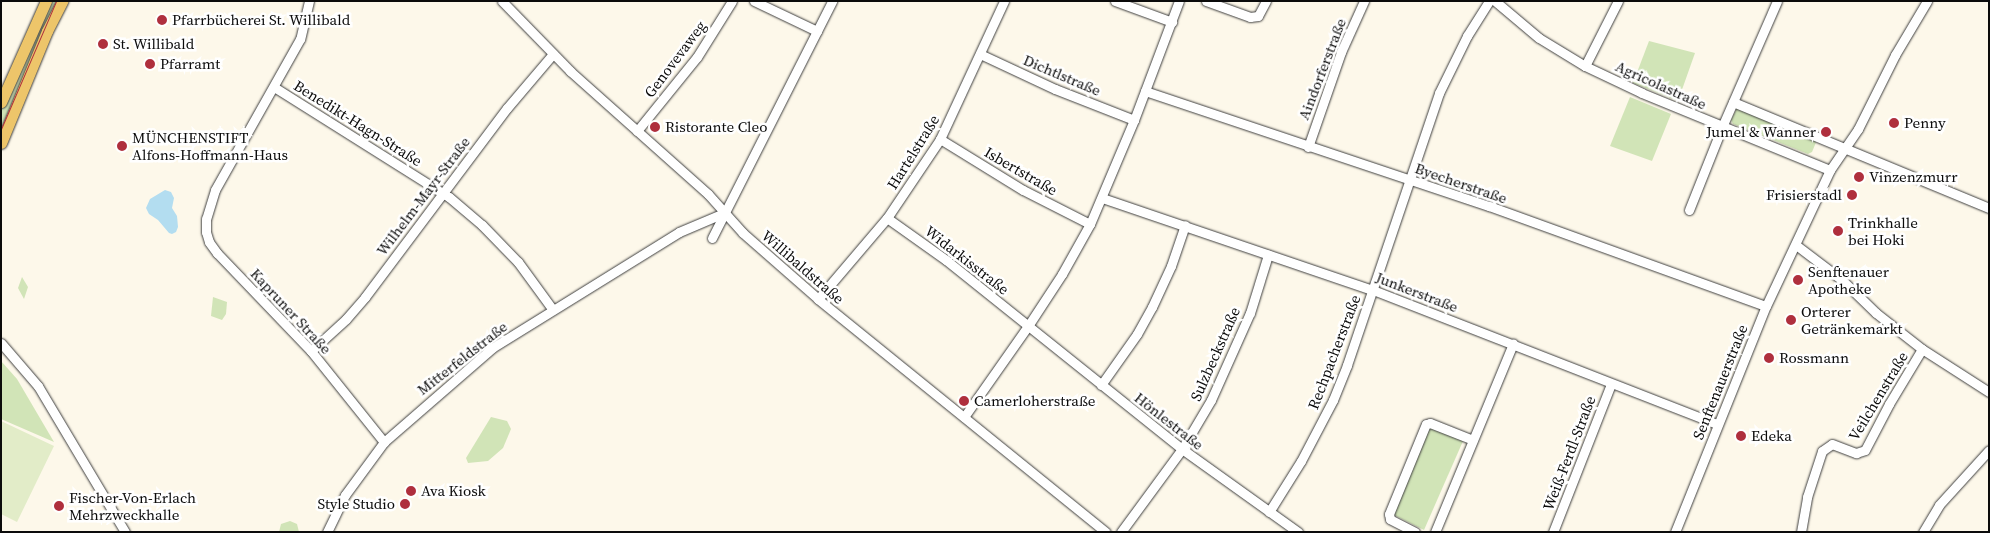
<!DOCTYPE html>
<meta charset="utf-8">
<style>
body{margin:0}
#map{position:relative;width:1990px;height:533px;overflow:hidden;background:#fdf8ea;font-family:"Source Serif 4",serif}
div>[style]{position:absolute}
.green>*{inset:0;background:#d1e4b7}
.pitch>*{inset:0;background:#e2ecc8}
.water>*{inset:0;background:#b3ddf0}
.roads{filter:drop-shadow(0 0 1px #3e3e3e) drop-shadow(0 0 1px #3e3e3e)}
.minor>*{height:9px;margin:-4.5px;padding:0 4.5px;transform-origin:4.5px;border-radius:4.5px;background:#fff}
.major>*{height:11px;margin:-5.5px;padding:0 5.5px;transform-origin:5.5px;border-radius:5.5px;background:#edc56a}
.tram>*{height:1px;margin:-0.5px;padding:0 0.5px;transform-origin:0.5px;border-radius:0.5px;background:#af2f3d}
.dots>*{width:14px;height:14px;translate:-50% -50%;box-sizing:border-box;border:2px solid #fff;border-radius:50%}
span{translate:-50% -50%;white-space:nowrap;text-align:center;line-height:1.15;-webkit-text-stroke:5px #fff;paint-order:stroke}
.poi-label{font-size:15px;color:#0b0b0b}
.left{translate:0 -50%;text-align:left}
.right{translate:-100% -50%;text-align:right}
.street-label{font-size:15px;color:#0b0b0b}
.frame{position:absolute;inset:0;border:2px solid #0b0b0b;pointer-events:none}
</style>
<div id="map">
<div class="green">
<div style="clip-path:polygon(49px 1px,59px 1px,1px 135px,1px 111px)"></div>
<div style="clip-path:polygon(1649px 41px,1695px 53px,1678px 101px,1633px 83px)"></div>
<div style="clip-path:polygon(1630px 97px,1671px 114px,1652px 161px,1610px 146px)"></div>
<div style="clip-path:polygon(1737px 108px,1817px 140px,1812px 152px,1808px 154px,1733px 124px,1731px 120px)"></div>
<div style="clip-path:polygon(22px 277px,28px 287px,24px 299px,18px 288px)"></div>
<div style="clip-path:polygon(213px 297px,227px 302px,226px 314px,222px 320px,211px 316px)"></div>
<div style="clip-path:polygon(1px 361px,17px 379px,54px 442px,1px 419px)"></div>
<div style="clip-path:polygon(491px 417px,507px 421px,511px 429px,503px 448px,488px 461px,468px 463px,466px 458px)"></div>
<div style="clip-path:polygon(1430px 427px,1463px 441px,1424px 530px,1392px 514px)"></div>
<div style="clip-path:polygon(290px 521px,297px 524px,299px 532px,279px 532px,281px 524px)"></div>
</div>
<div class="pitch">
<div style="clip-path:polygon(1px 421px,54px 446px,17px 522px,1px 514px)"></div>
</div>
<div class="water">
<div style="clip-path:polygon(165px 190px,171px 192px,174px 198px,172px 208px,177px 216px,178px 227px,176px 232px,172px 234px,169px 233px,158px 220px,149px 214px,146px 208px,150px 199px)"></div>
</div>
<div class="roads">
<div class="minor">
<div style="left:309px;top:1px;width:39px;rotate:103deg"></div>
<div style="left:300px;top:39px;width:173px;rotate:119.4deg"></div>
<div style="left:215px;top:190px;width:30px;rotate:107deg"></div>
<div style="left:206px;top:219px;width:13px;rotate:90deg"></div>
<div style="left:206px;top:232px;width:10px;rotate:73deg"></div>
<div style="left:209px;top:242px;width:14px;rotate:54deg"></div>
<div style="left:217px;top:253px;width:136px;rotate:46.2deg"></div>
<div style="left:311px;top:351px;width:117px;rotate:51.3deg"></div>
<div style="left:502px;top:1px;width:98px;rotate:45.8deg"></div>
<div style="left:570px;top:71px;width:185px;rotate:41.7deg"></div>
<div style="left:708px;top:194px;width:52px;rotate:48.1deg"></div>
<div style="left:743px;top:233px;width:100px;rotate:41.3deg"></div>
<div style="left:818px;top:299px;width:370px;rotate:39deg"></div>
<div style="left:754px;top:1px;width:70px;rotate:25.5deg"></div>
<div style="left:1115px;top:1px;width:61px;rotate:20.2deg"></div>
<div style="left:1206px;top:1px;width:47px;rotate:20deg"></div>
<div style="left:1250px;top:17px;width:8px;rotate:-7deg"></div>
<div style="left:1258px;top:16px;width:17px;rotate:-62deg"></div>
<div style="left:1495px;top:1px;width:57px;rotate:40.1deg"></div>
<div style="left:1539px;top:38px;width:54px;rotate:31.3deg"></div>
<div style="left:1585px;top:66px;width:63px;rotate:25.3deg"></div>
<div style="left:1642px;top:93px;width:203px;rotate:22.3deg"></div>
<div style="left:980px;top:54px;width:83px;rotate:25deg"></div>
<div style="left:1055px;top:89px;width:85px;rotate:21.4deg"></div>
<div style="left:1585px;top:66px;width:73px;rotate:-63.1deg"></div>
<div style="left:274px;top:87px;width:207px;rotate:32.2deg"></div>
<div style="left:449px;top:197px;width:43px;rotate:40.3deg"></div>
<div style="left:482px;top:225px;width:52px;rotate:45.8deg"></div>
<div style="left:518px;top:262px;width:59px;rotate:53.9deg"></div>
<div style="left:1145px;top:91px;width:363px;rotate:18.5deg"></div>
<div style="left:1489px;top:206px;width:294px;rotate:19.9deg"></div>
<div style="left:1733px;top:102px;width:277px;rotate:22.5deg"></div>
<div style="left:637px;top:131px;width:95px;rotate:-51deg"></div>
<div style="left:697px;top:57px;width:66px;rotate:-58deg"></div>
<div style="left:940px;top:139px;width:97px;rotate:31.6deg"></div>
<div style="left:1023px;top:190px;width:75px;rotate:26.9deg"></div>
<div style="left:1308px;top:147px;width:101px;rotate:-70.8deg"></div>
<div style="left:1341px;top:52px;width:56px;rotate:-65.7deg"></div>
<div style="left:1102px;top:198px;width:286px;rotate:18.8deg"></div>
<div style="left:1373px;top:290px;width:369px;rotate:21.3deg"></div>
<div style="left:1689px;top:210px;width:89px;rotate:-68.3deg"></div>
<div style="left:1722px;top:127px;width:137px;rotate:-66.4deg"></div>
<div style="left:887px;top:218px;width:72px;rotate:35.4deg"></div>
<div style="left:946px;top:260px;width:302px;rotate:38.7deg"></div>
<div style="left:1182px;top:449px;width:143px;rotate:35.6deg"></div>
<div style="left:712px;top:238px;width:266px;rotate:-63.1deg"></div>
<div style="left:1796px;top:245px;width:58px;rotate:37.3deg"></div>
<div style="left:1842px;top:280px;width:47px;rotate:44.1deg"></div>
<div style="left:1876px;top:313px;width:58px;rotate:38deg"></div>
<div style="left:1922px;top:349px;width:80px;rotate:32.7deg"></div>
<div style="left:818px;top:299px;width:106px;rotate:-49.6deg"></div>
<div style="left:887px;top:218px;width:95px;rotate:-56.1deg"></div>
<div style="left:940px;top:139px;width:152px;rotate:-65.1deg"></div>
<div style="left:1px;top:343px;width:57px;rotate:49.3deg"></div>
<div style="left:38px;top:386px;width:170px;rotate:59.2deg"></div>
<div style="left:311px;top:351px;width:47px;rotate:-42.4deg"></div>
<div style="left:346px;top:319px;width:29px;rotate:-49deg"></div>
<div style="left:365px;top:297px;width:236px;rotate:-53.1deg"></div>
<div style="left:507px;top:108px;width:71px;rotate:-49.6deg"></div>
<div style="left:1101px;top:385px;width:62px;rotate:-54.8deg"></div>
<div style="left:1137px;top:334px;width:31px;rotate:-61deg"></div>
<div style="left:1152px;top:307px;width:45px;rotate:-65.1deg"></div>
<div style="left:1171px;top:266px;width:43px;rotate:-71.1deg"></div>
<div style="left:964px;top:417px;width:111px;rotate:-54.9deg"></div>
<div style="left:1028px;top:326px;width:62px;rotate:-56.8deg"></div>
<div style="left:1062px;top:274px;width:57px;rotate:-60.8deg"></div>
<div style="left:1090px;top:224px;width:113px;rotate:-67.1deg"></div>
<div style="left:1134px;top:120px;width:127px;rotate:-69.3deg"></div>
<div style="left:1269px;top:512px;width:60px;rotate:-57.9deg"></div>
<div style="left:1301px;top:461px;width:69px;rotate:-62.3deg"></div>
<div style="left:1333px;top:400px;width:38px;rotate:-68deg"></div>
<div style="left:1347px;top:365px;width:287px;rotate:-71.3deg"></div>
<div style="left:1439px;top:93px;width:64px;rotate:-63.8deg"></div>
<div style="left:1467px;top:36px;width:41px;rotate:-57.8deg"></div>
<div style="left:327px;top:532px;width:41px;rotate:-64.1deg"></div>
<div style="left:345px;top:495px;width:66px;rotate:-53.7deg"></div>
<div style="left:384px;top:442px;width:143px;rotate:-41deg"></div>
<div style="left:492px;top:348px;width:220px;rotate:-31.8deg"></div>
<div style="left:679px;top:232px;width:49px;rotate:-22.9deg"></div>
<div style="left:1121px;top:532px;width:103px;rotate:-53.7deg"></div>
<div style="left:1182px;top:449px;width:57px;rotate:-59.4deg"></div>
<div style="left:1211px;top:400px;width:95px;rotate:-65.9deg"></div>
<div style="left:1250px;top:313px;width:61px;rotate:-72.8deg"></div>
<div style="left:1415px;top:532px;width:28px;rotate:-153deg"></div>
<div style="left:1390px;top:519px;width:5px;rotate:-101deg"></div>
<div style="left:1389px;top:514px;width:97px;rotate:-67.7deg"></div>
<div style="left:1426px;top:424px;width:4px;rotate:-14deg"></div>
<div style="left:1430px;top:423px;width:46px;rotate:21.6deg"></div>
<div style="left:1435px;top:532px;width:204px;rotate:-67.5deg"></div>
<div style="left:1553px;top:532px;width:159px;rotate:-68.6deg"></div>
<div style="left:1675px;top:532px;width:244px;rotate:-68.1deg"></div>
<div style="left:1766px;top:306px;width:150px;rotate:-64.8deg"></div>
<div style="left:1830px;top:170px;width:50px;rotate:-55.7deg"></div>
<div style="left:1858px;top:129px;width:83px;rotate:-63.4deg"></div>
<div style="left:1895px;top:55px;width:63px;rotate:-59.3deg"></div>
<div style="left:1801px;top:532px;width:36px;rotate:-80deg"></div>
<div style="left:1807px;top:497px;width:48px;rotate:-71.9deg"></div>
<div style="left:1822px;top:451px;width:12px;rotate:-35deg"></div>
<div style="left:1832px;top:444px;width:26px;rotate:21deg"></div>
<div style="left:1856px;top:453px;width:9px;rotate:-18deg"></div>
<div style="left:1865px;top:450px;width:52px;rotate:-62.4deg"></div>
<div style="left:1889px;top:404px;width:64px;rotate:-59deg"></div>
<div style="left:1923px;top:532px;width:31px;rotate:-59deg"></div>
<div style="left:1939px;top:505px;width:74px;rotate:-47.7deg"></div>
</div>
<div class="major">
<div style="left:1px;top:102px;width:111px;rotate:-66deg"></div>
<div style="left:1px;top:143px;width:121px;rotate:-67.7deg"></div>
<div style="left:47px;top:31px;width:34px;rotate:-63deg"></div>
</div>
</div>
<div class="tram">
<div style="left:1px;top:129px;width:139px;rotate:-66.7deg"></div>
</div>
<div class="dots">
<div style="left:162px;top:20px;background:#af2f3d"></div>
<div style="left:103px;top:44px;background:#af2f3d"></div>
<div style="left:150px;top:64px;background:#af2f3d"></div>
<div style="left:1894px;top:123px;background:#af2f3d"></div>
<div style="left:655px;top:127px;background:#af2f3d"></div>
<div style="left:1826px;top:132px;background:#af2f3d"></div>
<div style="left:122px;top:146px;background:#af2f3d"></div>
<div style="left:1859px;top:177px;background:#af2f3d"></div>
<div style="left:1852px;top:195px;background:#af2f3d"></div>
<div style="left:1838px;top:231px;background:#af2f3d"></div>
<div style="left:1798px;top:280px;background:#af2f3d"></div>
<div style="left:1791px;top:320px;background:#af2f3d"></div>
<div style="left:1769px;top:358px;background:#af2f3d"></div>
<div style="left:964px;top:401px;background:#af2f3d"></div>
<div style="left:1741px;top:436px;background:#af2f3d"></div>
<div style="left:411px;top:491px;background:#af2f3d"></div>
<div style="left:405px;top:504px;background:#af2f3d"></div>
<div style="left:59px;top:506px;background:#af2f3d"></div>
</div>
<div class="poi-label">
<span class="left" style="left:172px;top:20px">Pfarrbücherei St. Willibald</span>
<span class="left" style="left:113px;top:44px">St. Willibald</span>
<span class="left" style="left:160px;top:64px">Pfarramt</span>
<span class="left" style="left:1904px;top:123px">Penny</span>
<span class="left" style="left:665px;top:127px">Ristorante Cleo</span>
<span class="right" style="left:1816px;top:132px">Jumel &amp; Wanner</span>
<span class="left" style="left:132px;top:146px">MÜNCHENSTIFT<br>Alfons-Hoffmann-Haus</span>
<span class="left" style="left:1869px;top:177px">Vinzenzmurr</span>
<span class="right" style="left:1842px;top:195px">Frisierstadl</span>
<span class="left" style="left:1848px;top:231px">Trinkhalle<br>bei Hoki</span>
<span class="left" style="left:1808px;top:280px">Senftenauer<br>Apotheke</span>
<span class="left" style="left:1801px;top:320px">Orterer<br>Getränkemarkt</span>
<span class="left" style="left:1779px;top:358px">Rossmann</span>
<span class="left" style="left:974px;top:401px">Camerloherstraße</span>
<span class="left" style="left:1751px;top:436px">Edeka</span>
<span class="left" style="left:421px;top:491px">Ava Kiosk</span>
<span class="left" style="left:69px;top:506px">Fischer-Von-Erlach<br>Mehrzweckhalle</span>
<span class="right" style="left:395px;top:504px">Style Studio</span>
</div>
<div class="street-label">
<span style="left:675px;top:59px;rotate:-53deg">Genovevaweg</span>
<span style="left:1322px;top:69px;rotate:-69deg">Aindorferstraße</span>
<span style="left:1062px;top:75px;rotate:23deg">Dichtlstraße</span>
<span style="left:1661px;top:85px;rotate:24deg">Agricolastraße</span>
<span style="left:358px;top:123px;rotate:32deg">Benedikt-Hagn-Straße</span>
<span style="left:913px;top:152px;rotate:-58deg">Hartelstraße</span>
<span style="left:1021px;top:171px;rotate:30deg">Isbertstraße</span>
<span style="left:1461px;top:183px;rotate:19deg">Byecherstraße</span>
<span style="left:423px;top:196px;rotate:-53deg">Wilhelm-Mayr-Straße</span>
<span style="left:967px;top:260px;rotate:38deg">Widarkisstraße</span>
<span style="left:803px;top:267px;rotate:41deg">Willibaldstraße</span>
<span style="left:1417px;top:292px;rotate:21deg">Junkerstraße</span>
<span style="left:291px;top:311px;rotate:47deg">Kapruner Straße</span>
<span style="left:1334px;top:352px;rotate:-69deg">Rechpacherstraße</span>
<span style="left:1215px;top:354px;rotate:-66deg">Sulzbeckstraße</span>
<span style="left:462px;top:358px;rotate:-38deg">Mitterfeldstraße</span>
<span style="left:1720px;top:382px;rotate:-68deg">Senftenauerstraße</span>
<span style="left:1878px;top:396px;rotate:-59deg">Veilchenstraße</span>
<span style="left:1169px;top:421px;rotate:38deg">Hönlestraße</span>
<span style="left:1569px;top:453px;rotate:-69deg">Weiß-Ferdl-Straße</span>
</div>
<div class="frame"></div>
</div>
